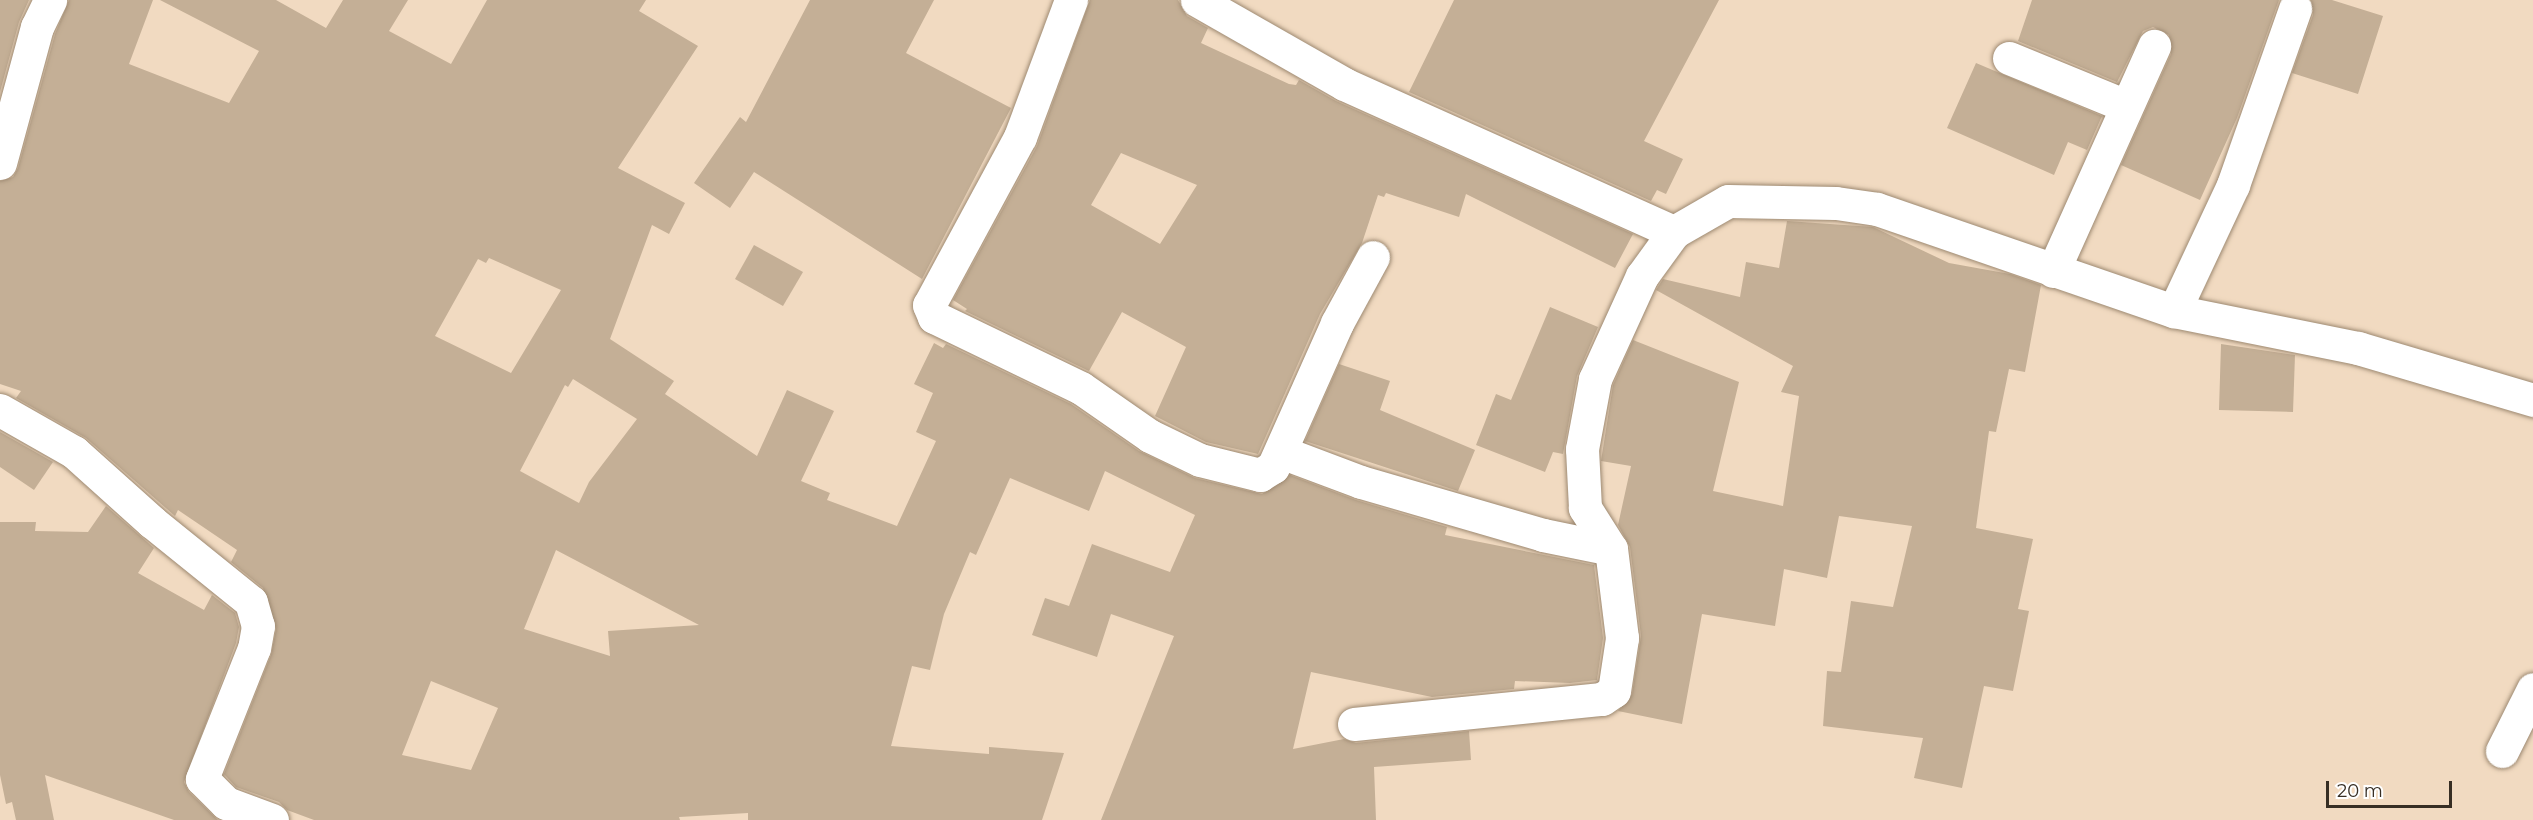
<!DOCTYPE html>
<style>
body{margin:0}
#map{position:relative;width:2533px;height:820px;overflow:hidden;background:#f1dac1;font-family:Montserrat,sans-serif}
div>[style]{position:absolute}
.building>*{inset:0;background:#c4af96}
.roads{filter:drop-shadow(0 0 2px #9d8971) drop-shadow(0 0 2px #9d8971)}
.minor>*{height:33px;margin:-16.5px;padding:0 16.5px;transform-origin:16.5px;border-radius:16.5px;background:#fff}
span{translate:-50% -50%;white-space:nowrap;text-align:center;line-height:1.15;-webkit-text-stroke:4.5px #fff;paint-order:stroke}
.scale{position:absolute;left:2326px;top:781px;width:126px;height:27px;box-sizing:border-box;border:3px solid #372e24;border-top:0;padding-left:8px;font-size:18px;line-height:21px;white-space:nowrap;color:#372e24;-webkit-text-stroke:4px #fff;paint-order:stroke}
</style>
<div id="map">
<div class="building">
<div style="clip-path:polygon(0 0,29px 0,19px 22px,0 92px)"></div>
<div style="clip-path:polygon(evenodd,69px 0,153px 0,129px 64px,229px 103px,259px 51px,160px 0,276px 0,326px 28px,343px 0,408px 0,389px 31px,451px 64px,487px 0,646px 0,639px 11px,698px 46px,618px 168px,685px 203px,669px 234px,652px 225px,610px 339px,674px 381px,665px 394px,757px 456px,787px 390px,834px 411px,801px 481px,830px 493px,827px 500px,897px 526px,936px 441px,916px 432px,933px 393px,914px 384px,934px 343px,943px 348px,946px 344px,1071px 404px,1139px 451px,1195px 478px,1262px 494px,1290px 475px,1356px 500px,1447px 527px,1445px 535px,1594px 565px,1603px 638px,1597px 680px,1570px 683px,1515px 681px,1514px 689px,1432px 697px,1311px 672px,1293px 749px,1344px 739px,1356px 743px,1469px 731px,1471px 760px,1374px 767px,1376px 820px,1101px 820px,1174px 636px,1111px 614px,1097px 657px,1032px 635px,1045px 598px,1069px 606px,1092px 544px,1170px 572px,1195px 515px,1105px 471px,1089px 511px,1010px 478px,976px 555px,970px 552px,944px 614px,930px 670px,912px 666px,891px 746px,989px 754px,989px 747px,1064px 753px,1042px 820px,748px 820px,748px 813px,679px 817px,680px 820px,314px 820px,287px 810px,279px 802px,236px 787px,224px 774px,271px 655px,276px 629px,263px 588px,231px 562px,237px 550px,178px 510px,175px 516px,86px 438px,16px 398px,21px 391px,0 384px,0 181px,13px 177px,18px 168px,55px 34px,69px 0,489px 258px,561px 290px,511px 373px,435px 336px,478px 259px,486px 263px,489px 258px,69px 0,573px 379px,637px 419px,589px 482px,579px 503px,520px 471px,565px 385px,568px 387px,573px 379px,69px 0,556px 550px,699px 625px,608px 631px,610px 656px,524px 629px,556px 550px,69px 0,431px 681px,498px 708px,471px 770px,402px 755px,431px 681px)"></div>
<div style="clip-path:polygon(810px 0,934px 0,906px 53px,1011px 108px,922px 279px,754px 172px,730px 208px,694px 183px,740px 117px,746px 122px)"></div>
<div style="clip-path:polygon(evenodd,1090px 0,1178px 0,1187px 16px,1208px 28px,1201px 43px,1289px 84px,1296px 85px,1299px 80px,1336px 101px,1633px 234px,1615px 268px,1466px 194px,1459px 217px,1386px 193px,1384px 197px,1378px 195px,1362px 243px,1320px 314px,1258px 454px,1206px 442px,1155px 416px,1186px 347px,1122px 312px,1089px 371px,965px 311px,967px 309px,953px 300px,1037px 146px,1090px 0,1121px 153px,1197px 185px,1160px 244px,1091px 205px,1121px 153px)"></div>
<div style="clip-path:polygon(1454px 0,1719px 0,1644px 141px,1683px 159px,1666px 194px,1657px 190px,1651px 201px,1409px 92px)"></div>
<div style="clip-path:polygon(2032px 0,2279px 0,2237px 118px,2200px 200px,2121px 165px,2171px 54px,2169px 35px,2153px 27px,2143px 31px,2117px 82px,2018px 41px)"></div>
<div style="clip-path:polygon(2311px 0,2332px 0,2383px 16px,2358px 94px,2292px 73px,2313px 15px)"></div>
<div style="clip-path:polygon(1976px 63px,2102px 116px,2087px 150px,2068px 142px,2054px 175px,1947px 128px)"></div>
<div style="clip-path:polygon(1787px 221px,1873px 227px,1949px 263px,2010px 274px,2041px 285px,2025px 372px,2009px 369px,1996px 432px,1989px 431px,1976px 528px,2033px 539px,2018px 609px,2029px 611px,2013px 691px,1984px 686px,1962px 788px,1914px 778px,1923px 738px,1823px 726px,1827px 671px,1841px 672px,1851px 601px,1893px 607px,1912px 526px,1839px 516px,1827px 578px,1784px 569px,1775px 626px,1702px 614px,1682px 724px,1618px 711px,1632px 694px,1641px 636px,1630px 547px,1618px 525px,1631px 466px,1601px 461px,1613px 385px,1633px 340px,1739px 382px,1713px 491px,1783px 506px,1799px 396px,1781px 392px,1793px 366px,1656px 290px,1663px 279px,1740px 297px,1746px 262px,1779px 268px)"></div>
<div style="clip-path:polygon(754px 245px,803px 272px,783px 306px,735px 279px)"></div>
<div style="clip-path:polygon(1550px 307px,1598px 327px,1577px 376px,1563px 454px,1553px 452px,1545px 472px,1476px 445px,1496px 394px,1511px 400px)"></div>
<div style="clip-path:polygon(2221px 344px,2295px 355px,2293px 412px,2219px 410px)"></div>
<div style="clip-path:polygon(1339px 364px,1390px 381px,1380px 410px,1475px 450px,1458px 491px,1305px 441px)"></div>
<div style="clip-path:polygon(0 432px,53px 462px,34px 490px,0 467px)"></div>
<div style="clip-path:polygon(106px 506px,154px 548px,138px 573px,204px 610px,212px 595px,235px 613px,239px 627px,236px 643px,184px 782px,189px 792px,218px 820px,174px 820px,45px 775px,54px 820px,16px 820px,12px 802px,6px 804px,0 775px,0 522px,36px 522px,35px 531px,88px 532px)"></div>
</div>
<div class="roads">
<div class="minor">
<div style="left:1071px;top:0;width:146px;rotate:110.4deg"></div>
<div style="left:1020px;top:137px;width:191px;rotate:118.4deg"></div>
<div style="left:929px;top:305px;width:13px;rotate:67deg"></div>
<div style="left:934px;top:317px;width:163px;rotate:25.8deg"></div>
<div style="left:1081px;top:388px;width:84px;rotate:34.8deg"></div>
<div style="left:1150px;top:436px;width:55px;rotate:25.6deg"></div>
<div style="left:1200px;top:460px;width:62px;rotate:14deg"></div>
<div style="left:1260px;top:475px;width:15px;rotate:-32deg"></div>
<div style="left:1273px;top:467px;width:158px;rotate:-66deg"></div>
<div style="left:1337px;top:323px;width:75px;rotate:-61.4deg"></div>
<div style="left:1197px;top:0;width:169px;rotate:29.7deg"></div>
<div style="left:1344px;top:84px;width:362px;rotate:24.2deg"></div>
<div style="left:1674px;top:232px;width:62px;rotate:-29.9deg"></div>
<div style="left:1728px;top:201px;width:108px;rotate:1.1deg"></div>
<div style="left:1836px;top:203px;width:41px;rotate:8.3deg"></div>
<div style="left:1877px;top:209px;width:314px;rotate:19deg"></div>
<div style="left:2174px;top:311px;width:188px;rotate:11.4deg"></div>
<div style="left:2358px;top:348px;width:183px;rotate:16.5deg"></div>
<div style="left:2009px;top:58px;width:126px;rotate:22.3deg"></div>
<div style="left:0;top:163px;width:141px;rotate:-74.8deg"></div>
<div style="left:37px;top:27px;width:30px;rotate:-64deg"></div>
<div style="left:2053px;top:271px;width:247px;rotate:-65.8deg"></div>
<div style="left:2174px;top:311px;width:139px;rotate:-64.9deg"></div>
<div style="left:2233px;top:185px;width:187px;rotate:-70.6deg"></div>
<div style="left:0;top:410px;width:85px;rotate:29.6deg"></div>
<div style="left:74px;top:452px;width:105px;rotate:41.9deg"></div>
<div style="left:152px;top:522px;width:127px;rotate:38.9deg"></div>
<div style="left:251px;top:602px;width:25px;rotate:74deg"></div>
<div style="left:258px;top:626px;width:22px;rotate:100deg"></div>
<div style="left:254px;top:648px;width:141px;rotate:111.7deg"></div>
<div style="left:202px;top:779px;width:34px;rotate:45deg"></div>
<div style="left:226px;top:803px;width:49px;rotate:20.3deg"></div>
<div style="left:1281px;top:452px;width:85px;rotate:20.6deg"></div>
<div style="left:1361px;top:482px;width:190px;rotate:16.2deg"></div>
<div style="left:1543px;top:535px;width:69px;rotate:11.6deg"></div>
<div style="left:1354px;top:724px;width:249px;rotate:-5.8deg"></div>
<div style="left:1602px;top:699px;width:14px;rotate:-34deg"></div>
<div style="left:1614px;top:691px;width:54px;rotate:-81.4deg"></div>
<div style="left:1622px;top:638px;width:90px;rotate:-97deg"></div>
<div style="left:1611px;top:549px;width:49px;rotate:-122.4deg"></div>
<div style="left:1585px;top:508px;width:59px;rotate:-92.9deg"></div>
<div style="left:1582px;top:449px;width:71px;rotate:-79.5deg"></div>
<div style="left:1595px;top:379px;width:113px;rotate:-65.5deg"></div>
<div style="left:1642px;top:276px;width:54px;rotate:-54deg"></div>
<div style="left:2502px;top:751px;width:69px;rotate:-63.4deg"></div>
</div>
</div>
<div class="scale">20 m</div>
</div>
